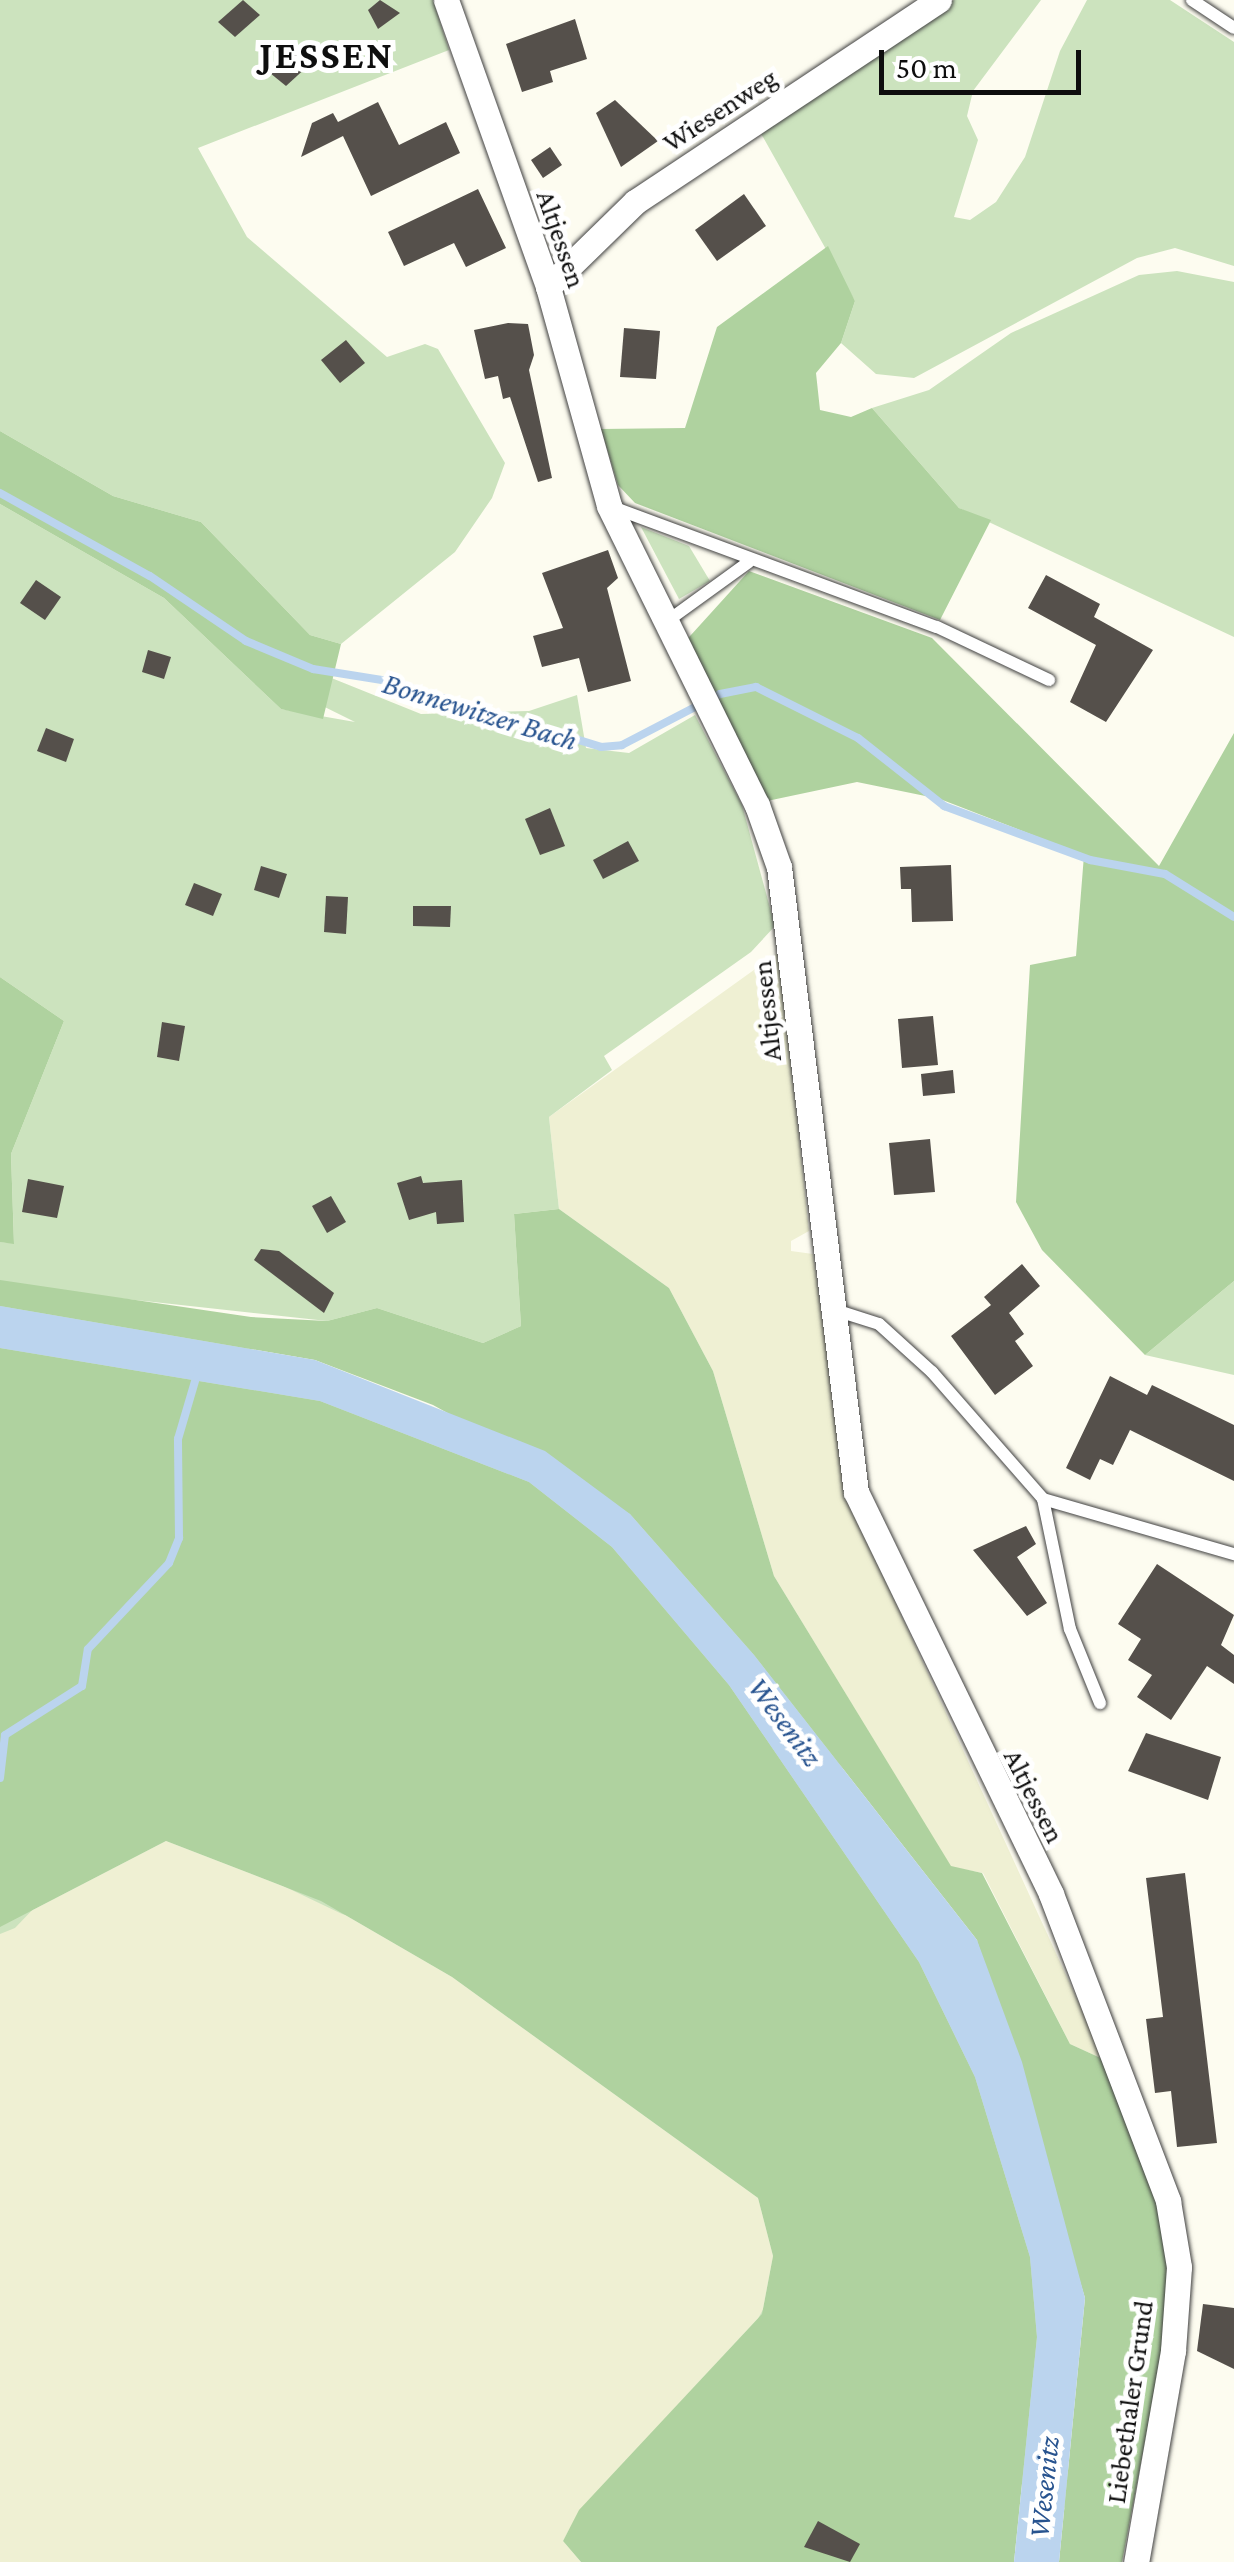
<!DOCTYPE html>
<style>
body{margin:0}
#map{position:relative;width:1234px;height:2562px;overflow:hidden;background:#fdfcf0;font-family:"Crimson Pro",serif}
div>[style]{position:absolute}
.farmland>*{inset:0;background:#eff0d3}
.green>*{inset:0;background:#cce3be}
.forest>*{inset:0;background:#afd29f}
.water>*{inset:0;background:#bbd4ee}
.stream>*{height:8px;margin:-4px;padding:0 4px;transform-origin:4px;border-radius:4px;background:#bbd4ee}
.building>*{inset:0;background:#55504b}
.roads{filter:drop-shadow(0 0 2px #414141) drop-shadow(0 0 2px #414141)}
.service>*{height:12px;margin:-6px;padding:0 6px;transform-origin:6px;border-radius:6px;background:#fff}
.minor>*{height:25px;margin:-12.5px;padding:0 12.5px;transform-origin:12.5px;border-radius:12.5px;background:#fff}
span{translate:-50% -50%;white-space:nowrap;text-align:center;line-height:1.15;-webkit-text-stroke:10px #fff;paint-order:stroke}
.street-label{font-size:28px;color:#0e0e0e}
.water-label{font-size:30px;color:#27538f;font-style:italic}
.district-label{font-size:38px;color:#0e0e0e;font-weight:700;letter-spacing:2.5px}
.scale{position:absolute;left:879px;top:50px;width:202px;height:45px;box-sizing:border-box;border:5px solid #0e0e0e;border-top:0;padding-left:12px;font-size:30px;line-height:35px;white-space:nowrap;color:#0e0e0e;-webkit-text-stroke:8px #fff;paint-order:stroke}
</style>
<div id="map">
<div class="farmland">
<div style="clip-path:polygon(779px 952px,809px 1231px,791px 1241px,791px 1251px,813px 1254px,848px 1499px,1105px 2060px,1070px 2044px,983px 1873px,951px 1867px,774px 1576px,713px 1371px,669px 1288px,559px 1209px,549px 1117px)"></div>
<div style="clip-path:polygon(166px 1841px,321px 1901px,452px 1977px,758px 2198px,773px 2256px,762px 2314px,580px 2510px,563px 2541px,581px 2562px,0 2562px,0 1927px)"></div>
</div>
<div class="green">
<div style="clip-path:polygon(0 0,433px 0,449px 50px,198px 148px,247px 237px,387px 357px,425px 344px,438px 349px,505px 463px,492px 498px,455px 552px,341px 644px,310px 635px,201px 522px,113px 496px,0 431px)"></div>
<div style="clip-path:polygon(954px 0,1041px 0,973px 91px,967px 116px,978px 140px,954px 217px,970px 220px,996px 202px,1025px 157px,1060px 51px,1087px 0,1170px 0,1234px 42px,1234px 266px,1175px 248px,1137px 258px,914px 378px,876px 374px,841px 343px,855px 301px,759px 130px)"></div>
<div style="clip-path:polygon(1177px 271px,1234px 282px,1234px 637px,959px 508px,872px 408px,929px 390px,1011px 333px,1139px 275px)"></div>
<div style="clip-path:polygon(0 504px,164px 598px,281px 709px,355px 722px,256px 673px,324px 675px,421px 714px,529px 711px,577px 695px,586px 748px,629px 753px,695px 715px,742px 805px,775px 926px,751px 952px,604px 1056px,612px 1070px,549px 1117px,559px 1209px,514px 1214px,521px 1326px,483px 1343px,377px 1308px,327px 1321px,108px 1297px,603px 1478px,826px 1738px,870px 1820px,1013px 1981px,1072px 2512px,899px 2411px,734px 2364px,784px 2270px,753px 2183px,439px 1940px,342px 1914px,176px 1835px,107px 1832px,15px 1928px,0 1934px,0 1242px,14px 1243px,11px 1154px,64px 1021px,0 977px)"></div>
<div style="clip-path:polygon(641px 527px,689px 546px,710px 581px,679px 599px)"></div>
<div style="clip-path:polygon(1234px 1281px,1234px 1375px,1145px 1355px)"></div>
</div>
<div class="forest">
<div style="clip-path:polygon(828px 246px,855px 301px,841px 343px,816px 373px,820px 410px,851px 417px,872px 408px,959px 508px,991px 520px,940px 620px,635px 503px,618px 485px,601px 429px,685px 428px,717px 327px)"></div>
<div style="clip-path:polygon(0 431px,113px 496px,201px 522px,310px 635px,341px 644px,323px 719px,281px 709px,164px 598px,0 504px)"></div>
<div style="clip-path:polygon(749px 571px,932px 638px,1159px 866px,1234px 733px,1234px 1281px,1145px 1355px,1042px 1250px,1016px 1202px,1030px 965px,1076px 956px,1084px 855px,940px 799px,857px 782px,767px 801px,681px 646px)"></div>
<div style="clip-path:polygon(0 977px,64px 1021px,11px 1154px,14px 1244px,0 1242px)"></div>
<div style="clip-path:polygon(559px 1209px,669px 1288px,713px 1371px,774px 1576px,951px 1866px,982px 1873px,1070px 2044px,1105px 2060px,1157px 2203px,1168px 2265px,1163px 2347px,1122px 2562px,1059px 2562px,1085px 2298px,977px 1940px,754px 1655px,630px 1514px,433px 1405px,315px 1360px,0 1306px,0 1280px,251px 1317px,327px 1321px,377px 1308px,483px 1343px,521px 1326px,514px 1214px)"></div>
<div style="clip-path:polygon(0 1348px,320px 1401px,529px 1482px,612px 1547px,729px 1685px,919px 1962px,975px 2077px,1030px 2257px,1037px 2337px,1014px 2562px,581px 2562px,563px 2541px,579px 2510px,762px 2314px,773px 2256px,758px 2198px,452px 1977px,321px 1901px,166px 1841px,0 1927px)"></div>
</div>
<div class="water">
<div style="clip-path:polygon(0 1306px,315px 1360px,545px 1451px,630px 1514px,754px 1655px,977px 1940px,1022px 2062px,1085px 2298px,1059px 2562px,1014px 2562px,1037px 2337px,1030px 2257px,975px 2077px,919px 1962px,729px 1685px,612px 1547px,529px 1482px,320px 1401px,0 1348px)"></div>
</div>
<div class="stream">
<div style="left:0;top:493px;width:171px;rotate:29deg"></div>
<div style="left:150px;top:576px;width:116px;rotate:34.1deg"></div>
<div style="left:246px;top:641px;width:73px;rotate:22.7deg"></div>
<div style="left:313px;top:669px;width:76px;rotate:9.1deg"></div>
<div style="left:388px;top:681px;width:223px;rotate:17.2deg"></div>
<div style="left:601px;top:747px;width:21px;rotate:-5deg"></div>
<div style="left:622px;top:745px;width:110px;rotate:-27.5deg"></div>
<div style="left:720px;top:694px;width:37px;rotate:-11deg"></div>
<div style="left:756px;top:687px;width:114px;rotate:26.6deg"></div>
<div style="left:858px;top:738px;width:110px;rotate:38.3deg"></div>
<div style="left:944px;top:806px;width:156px;rotate:20.3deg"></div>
<div style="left:1090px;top:860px;width:76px;rotate:10.6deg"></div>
<div style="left:1165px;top:874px;width:81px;rotate:31.9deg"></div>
<div style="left:0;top:1778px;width:43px;rotate:-83.4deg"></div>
<div style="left:5px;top:1735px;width:91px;rotate:-32.5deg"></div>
<div style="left:82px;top:1686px;width:37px;rotate:-81deg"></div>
<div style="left:88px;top:1649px;width:118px;rotate:-46.7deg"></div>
<div style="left:169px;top:1563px;width:27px;rotate:-68deg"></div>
<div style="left:179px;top:1538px;width:99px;rotate:-90.6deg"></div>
<div style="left:178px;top:1439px;width:71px;rotate:-73.6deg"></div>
</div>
<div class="building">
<div style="clip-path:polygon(243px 0,260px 15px,235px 37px,218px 22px)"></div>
<div style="clip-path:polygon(380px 0,400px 13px,378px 29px,368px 10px)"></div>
<div style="clip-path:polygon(575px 19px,587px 59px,550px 71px,553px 82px,522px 92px,506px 44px)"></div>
<div style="clip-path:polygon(294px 51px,309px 65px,286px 86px,270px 73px)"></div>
<div style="clip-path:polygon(615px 100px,658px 141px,621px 167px,596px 113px)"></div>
<div style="clip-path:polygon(378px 102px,399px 145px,446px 122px,460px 153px,371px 196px,343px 136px,301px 157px,312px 123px,333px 113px,338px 122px)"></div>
<div style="clip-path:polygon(550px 147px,562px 165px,543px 178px,531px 160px)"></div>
<div style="clip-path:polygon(478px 189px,506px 248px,466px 267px,454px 243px,404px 266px,388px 232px)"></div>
<div style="clip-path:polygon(744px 194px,766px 226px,717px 261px,695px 230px)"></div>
<div style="clip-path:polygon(508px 323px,528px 324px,534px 355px,529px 370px,552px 478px,538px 482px,510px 397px,503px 399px,498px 376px,485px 379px,474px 330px)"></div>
<div style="clip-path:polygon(624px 328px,660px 331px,656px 379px,620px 377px)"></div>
<div style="clip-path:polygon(346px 340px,365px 363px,340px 383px,321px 360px)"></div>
<div style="clip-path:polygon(608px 550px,618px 578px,607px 588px,631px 681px,588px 692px,579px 658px,542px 667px,533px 636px,563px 628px,542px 573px)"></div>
<div style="clip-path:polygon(1046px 575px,1100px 604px,1094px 617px,1153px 650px,1106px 722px,1070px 702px,1096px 645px,1028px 608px)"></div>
<div style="clip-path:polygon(36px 580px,61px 597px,45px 620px,20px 603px)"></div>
<div style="clip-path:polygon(148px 650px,171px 657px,164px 679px,142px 672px)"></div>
<div style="clip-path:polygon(46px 728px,74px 739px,66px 762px,37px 751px)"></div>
<div style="clip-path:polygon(550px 808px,565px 846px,540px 855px,525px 819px)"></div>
<div style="clip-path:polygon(628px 841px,639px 861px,603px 879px,593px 860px)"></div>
<div style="clip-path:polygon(951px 865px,953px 921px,912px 922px,911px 889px,901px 889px,900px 867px)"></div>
<div style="clip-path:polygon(261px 866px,287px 874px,279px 898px,254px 890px)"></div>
<div style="clip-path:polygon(194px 883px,222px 894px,213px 916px,185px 905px)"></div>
<div style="clip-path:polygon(326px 896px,348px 897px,346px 934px,324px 932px)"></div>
<div style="clip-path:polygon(413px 906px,451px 906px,450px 927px,413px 926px)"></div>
<div style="clip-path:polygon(933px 1016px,938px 1065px,902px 1068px,898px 1019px)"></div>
<div style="clip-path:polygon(162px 1022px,185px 1026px,179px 1061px,157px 1057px)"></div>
<div style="clip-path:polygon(953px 1070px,955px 1093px,923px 1096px,921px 1074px)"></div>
<div style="clip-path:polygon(930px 1139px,935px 1192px,894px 1195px,889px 1143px)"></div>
<div style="clip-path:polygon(421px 1176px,423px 1183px,462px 1180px,464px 1222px,437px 1224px,436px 1212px,409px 1220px,397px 1183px)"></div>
<div style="clip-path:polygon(28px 1179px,64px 1186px,57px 1218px,22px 1212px)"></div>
<div style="clip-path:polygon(331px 1196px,346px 1222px,327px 1233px,312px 1206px)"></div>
<div style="clip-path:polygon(261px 1249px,279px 1251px,334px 1293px,324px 1313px,254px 1260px)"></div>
<div style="clip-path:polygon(1022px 1264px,1040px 1286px,1009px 1313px,1024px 1334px,1015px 1341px,1033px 1366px,995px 1395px,951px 1336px,991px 1305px,984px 1297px)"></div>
<div style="clip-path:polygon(1110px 1376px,1147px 1395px,1152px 1385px,1234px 1425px,1234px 1481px,1130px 1430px,1113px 1465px,1100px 1459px,1090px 1480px,1066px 1468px)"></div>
<div style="clip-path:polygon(1026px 1526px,1036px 1544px,1017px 1557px,1047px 1603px,1027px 1616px,973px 1550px)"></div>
<div style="clip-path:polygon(1157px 1564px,1234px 1615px,1221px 1645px,1234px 1655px,1234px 1684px,1207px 1666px,1171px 1720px,1137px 1697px,1152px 1675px,1128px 1660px,1141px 1639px,1118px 1624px)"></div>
<div style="clip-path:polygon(1146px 1733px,1221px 1757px,1208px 1800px,1128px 1771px)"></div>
<div style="clip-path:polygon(1185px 1873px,1217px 2143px,1177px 2147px,1171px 2091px,1155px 2093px,1146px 2019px,1163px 2017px,1146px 1878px)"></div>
<div style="clip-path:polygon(1203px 2304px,1234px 2308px,1234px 2369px,1197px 2351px)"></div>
<div style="clip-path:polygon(818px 2521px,860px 2544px,850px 2562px,804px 2547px)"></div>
</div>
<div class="roads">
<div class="service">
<div style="left:1192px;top:0;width:50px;rotate:33.7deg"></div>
<div style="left:612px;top:507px;width:346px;rotate:20.3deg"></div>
<div style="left:937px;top:627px;width:124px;rotate:25.3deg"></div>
<div style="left:666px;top:622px;width:102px;rotate:-35.9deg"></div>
<div style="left:832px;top:1309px;width:49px;rotate:17.7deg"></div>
<div style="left:879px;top:1324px;width:72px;rotate:42.2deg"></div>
<div style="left:932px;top:1372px;width:169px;rotate:48.8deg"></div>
<div style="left:1043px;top:1499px;width:199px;rotate:16.1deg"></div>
<div style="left:1043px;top:1499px;width:133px;rotate:78.3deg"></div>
<div style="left:1070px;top:1629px;width:80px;rotate:67.9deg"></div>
</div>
<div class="minor">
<div style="left:446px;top:0;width:305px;rotate:70.4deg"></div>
<div style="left:548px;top:287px;width:227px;rotate:74.4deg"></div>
<div style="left:609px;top:506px;width:334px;rotate:63.7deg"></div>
<div style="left:757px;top:805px;width:66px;rotate:70.5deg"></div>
<div style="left:779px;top:867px;width:630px;rotate:82.98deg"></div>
<div style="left:856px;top:1492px;width:447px;rotate:64.1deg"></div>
<div style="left:1051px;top:1894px;width:329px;rotate:69.1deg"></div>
<div style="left:1168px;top:2201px;width:67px;rotate:80.5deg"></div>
<div style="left:1179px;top:2267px;width:84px;rotate:94.1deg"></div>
<div style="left:1173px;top:2351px;width:214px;rotate:99.9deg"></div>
<div style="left:548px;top:287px;width:122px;rotate:-44.3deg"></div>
<div style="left:635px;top:202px;width:365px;rotate:-33.6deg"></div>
</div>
</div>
<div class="street-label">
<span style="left:720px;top:110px;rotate:-33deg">Wiesenweg</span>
<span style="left:561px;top:239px;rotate:71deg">Altjessen</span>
<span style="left:767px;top:1011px;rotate:-96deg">Altjessen</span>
<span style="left:1034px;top:1796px;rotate:63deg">Altjessen</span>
<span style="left:1130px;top:2402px;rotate:-82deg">Liebethaler Grund</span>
</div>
<div class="water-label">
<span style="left:480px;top:712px;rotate:17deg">Bonnewitzer Bach</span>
<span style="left:785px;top:1722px;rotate:53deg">Wesenitz</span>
<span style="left:1044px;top:2487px;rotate:-84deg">Wesenitz</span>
</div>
<div class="district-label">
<span style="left:327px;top:56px">JESSEN</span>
</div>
<div class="scale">50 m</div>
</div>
